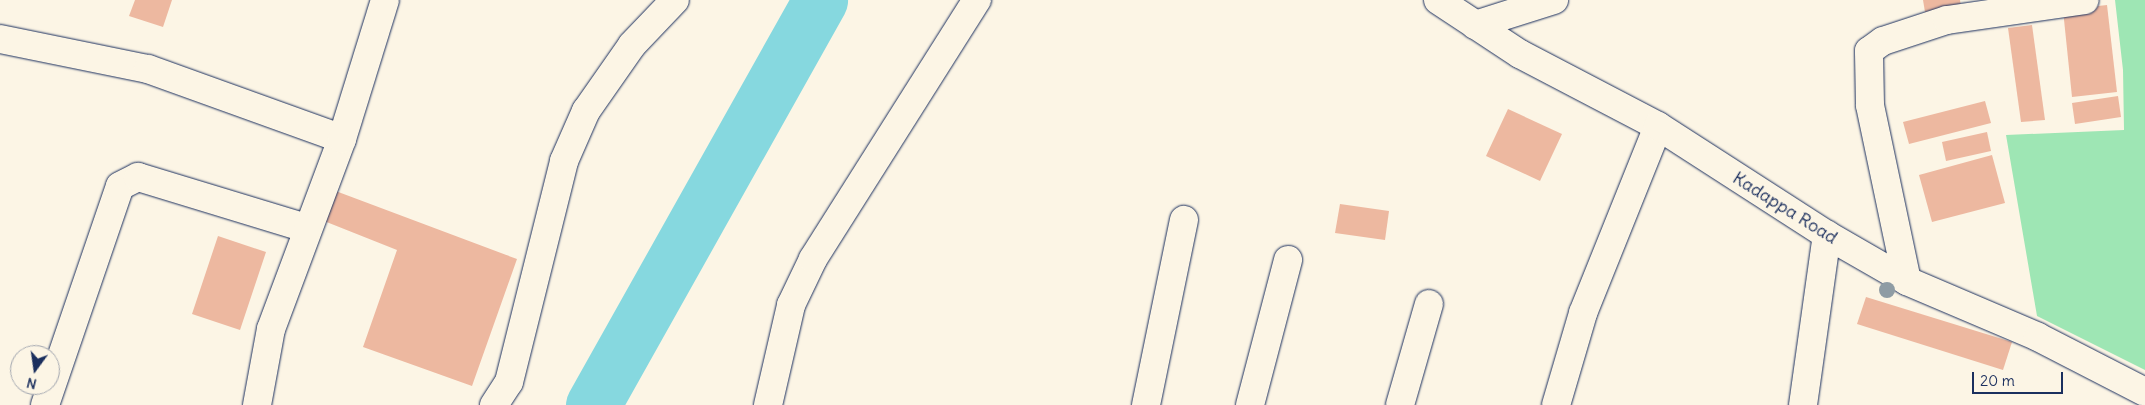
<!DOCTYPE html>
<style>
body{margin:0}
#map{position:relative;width:2145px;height:405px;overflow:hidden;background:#fcf5e5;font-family:Delius,sans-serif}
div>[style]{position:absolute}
.green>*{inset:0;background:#9ee6b4}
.river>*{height:55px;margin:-27.5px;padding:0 27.5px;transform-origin:27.5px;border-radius:27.5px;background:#86d8df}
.building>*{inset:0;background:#edb8a0}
.roads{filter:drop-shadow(0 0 1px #1b2f5e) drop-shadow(0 0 1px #1b2f5e)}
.minor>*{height:28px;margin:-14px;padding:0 14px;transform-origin:14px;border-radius:14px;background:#fcf5e5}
.secondary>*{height:28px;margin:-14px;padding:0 14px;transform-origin:14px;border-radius:14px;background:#fcf5e5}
.trees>*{width:16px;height:16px;margin:-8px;border-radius:50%;background:#8f9ca4}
span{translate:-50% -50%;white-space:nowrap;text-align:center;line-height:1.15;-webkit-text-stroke:4.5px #fcf5e5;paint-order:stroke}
.street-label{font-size:18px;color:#1b2f5e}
.north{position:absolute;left:10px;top:345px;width:50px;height:50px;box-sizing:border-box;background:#fcf5e5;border:1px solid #a2a6af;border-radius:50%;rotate:194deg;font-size:14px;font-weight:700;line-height:20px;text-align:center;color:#1b2f5e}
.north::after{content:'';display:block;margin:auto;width:18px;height:22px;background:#1b2f5e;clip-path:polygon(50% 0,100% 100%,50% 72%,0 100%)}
.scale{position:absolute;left:1972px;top:372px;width:91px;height:22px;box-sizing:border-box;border:2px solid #1b2f5e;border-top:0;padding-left:6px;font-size:15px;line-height:18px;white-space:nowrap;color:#1b2f5e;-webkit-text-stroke:4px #fcf5e5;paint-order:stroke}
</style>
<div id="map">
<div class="green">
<div style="clip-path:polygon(2115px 0,2145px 0,2145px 370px,2037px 316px,2006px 135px,2124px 130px,2123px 70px)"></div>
</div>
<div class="river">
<div style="left:593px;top:405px;width:464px;rotate:-60.7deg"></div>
</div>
<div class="building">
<div style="clip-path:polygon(135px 0,172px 0,163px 27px,129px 16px)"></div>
<div style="clip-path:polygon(1923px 0,1960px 0,1961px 6px,1925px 12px)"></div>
<div style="clip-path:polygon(2107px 5px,2117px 92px,2072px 97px,2063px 10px)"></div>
<div style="clip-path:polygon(2032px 25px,2045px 120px,2021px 122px,2008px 28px)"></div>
<div style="clip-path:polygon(2118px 96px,2121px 117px,2075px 124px,2072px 103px)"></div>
<div style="clip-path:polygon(1985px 101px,1991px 123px,1909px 144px,1903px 122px)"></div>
<div style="clip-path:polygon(1508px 109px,1562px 134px,1540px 181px,1486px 156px)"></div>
<div style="clip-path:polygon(1987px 132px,1991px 151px,1946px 161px,1942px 142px)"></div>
<div style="clip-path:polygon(1992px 155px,2005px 203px,1932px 222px,1919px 175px)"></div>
<div style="clip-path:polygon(333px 190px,517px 259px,472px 386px,363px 347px,397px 250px,324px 221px)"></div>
<div style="clip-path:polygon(1340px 204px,1389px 211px,1385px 240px,1335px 233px)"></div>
<div style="clip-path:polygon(218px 236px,266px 252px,240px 330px,192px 314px)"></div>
<div style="clip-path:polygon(1866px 297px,2012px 342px,2003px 370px,1857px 324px)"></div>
</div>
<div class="roads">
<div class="minor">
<div style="left:1475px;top:25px;width:83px;rotate:-17.6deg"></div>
<div style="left:0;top:39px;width:151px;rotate:11.5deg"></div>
<div style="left:148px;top:69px;width:206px;rotate:19.8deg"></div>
<div style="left:1907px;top:281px;width:180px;rotate:-101.9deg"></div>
<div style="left:1870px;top:105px;width:54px;rotate:-91.1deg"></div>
<div style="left:1869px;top:51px;width:17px;rotate:-36deg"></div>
<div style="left:1883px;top:41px;width:67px;rotate:-18.2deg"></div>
<div style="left:1947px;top:20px;width:139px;rotate:-8.2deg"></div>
<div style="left:45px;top:405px;width:231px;rotate:-71.1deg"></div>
<div style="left:120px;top:186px;width:20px;rotate:-27deg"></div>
<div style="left:138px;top:177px;width:176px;rotate:16.9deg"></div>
<div style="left:257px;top:405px;width:77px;rotate:-79.6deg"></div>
<div style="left:271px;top:329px;width:203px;rotate:-69.5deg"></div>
<div style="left:342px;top:139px;width:145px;rotate:-72.8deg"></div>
<div style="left:494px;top:405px;width:27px;rotate:-57deg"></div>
<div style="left:509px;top:382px;width:228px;rotate:-76deg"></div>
<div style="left:564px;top:161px;width:55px;rotate:-66.3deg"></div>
<div style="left:586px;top:111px;width:80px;rotate:-55.1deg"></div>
<div style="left:632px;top:45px;width:62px;rotate:-46.3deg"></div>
<div style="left:768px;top:405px;width:103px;rotate:-77deg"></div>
<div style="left:791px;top:305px;width:51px;rotate:-64.4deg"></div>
<div style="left:813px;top:259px;width:307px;rotate:-57.7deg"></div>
<div style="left:1146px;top:405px;width:189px;rotate:-78.4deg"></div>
<div style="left:1250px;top:405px;width:150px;rotate:-75.3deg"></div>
<div style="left:1400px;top:405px;width:105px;rotate:-74deg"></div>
<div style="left:1556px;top:405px;width:96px;rotate:-73.6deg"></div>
<div style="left:1583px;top:313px;width:201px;rotate:-68.1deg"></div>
<div style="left:1803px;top:405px;width:172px;rotate:-82deg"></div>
</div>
<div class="secondary">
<div style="left:1438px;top:0;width:98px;rotate:33.4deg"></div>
<div style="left:1520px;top:54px;width:156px;rotate:27.6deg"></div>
<div style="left:1658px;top:126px;width:201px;rotate:32.8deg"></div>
<div style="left:1827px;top:235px;width:92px;rotate:29.9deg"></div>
<div style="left:1907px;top:281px;width:142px;rotate:23.1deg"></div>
<div style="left:2038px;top:337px;width:120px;rotate:27.2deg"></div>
</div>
</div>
<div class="trees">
<div style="left:1887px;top:290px"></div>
</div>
<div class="street-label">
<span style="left:1785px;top:208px;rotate:32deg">Kadappa Road</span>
</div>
<div class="north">N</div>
<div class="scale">20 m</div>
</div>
